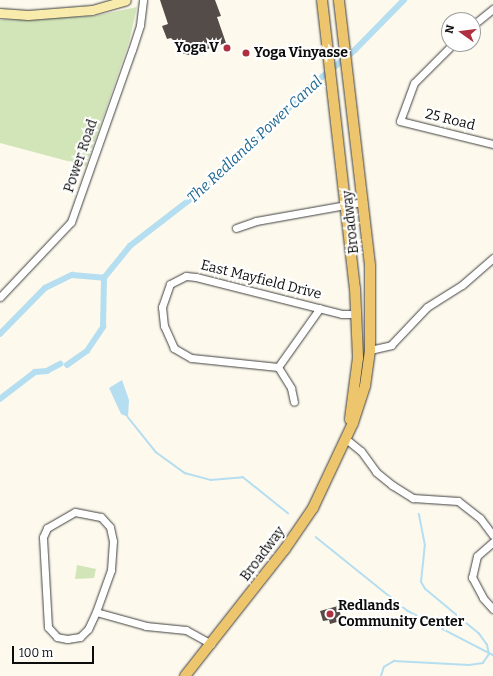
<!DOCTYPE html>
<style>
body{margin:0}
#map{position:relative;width:493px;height:676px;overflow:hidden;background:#fdf9ec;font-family:Bitter,serif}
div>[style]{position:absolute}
.green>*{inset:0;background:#d2e5b9}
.water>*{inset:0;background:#b5def1}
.stream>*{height:1.5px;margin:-0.75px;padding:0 0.75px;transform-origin:0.75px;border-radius:0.75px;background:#b5def1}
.canal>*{height:5.5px;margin:-2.75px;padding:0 2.75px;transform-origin:2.75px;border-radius:2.75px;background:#b5def1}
.building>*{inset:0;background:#534c49}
.roads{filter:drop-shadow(0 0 1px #3f3f3f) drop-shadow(0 0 1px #3f3f3f)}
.street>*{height:7px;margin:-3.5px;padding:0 3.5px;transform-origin:3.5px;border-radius:3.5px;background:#fff}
.secondary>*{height:9px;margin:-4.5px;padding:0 4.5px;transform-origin:4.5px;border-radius:4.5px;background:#f8ebac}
.primary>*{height:10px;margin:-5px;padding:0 5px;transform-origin:5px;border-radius:5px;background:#edc56c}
.dots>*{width:11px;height:11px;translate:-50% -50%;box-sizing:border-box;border:2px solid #fff;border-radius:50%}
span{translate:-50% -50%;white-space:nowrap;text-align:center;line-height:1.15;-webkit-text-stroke:4px #fff;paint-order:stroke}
.poi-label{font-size:14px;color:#0c0c0c;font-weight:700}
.right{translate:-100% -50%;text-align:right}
.left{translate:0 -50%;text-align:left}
.street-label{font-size:14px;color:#0c0c0c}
.water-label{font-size:15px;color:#206892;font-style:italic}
.north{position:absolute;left:441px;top:12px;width:40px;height:40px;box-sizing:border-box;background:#fff;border:1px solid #9e9e9e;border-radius:50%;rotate:284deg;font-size:11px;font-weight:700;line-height:16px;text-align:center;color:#0c0c0c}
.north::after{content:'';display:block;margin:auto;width:14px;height:18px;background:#af303e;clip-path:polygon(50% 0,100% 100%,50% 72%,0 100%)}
.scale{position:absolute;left:12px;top:646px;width:82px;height:18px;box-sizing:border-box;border:2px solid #0c0c0c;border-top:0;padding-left:5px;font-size:12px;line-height:14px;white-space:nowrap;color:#0c0c0c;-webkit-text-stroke:3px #fff;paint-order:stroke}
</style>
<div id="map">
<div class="green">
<div style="clip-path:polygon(137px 7px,129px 42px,86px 166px,0 143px,0 20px,94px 16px)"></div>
<div style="clip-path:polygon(77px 565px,96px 569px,94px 578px,75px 579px)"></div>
</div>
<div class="water">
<div style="clip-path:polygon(122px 380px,129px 400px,128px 417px,121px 414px,109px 388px)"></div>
</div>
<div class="stream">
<div style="left:128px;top:417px;width:45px;rotate:51.3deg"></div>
<div style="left:156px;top:452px;width:36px;rotate:36deg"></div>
<div style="left:185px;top:473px;width:27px;rotate:15deg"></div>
<div style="left:211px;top:480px;width:32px;rotate:-5deg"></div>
<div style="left:243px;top:477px;width:58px;rotate:38.7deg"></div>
<div style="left:316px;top:537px;width:118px;rotate:38.8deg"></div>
<div style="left:408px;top:611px;width:96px;rotate:27.4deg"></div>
<div style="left:381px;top:676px;width:9px;rotate:-72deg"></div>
<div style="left:384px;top:667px;width:12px;rotate:-31deg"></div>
<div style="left:394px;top:661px;width:75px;rotate:3.1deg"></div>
<div style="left:469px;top:665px;width:14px;rotate:-8deg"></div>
<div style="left:483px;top:663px;width:11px;rotate:-56deg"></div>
<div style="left:489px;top:654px;width:9px;rotate:-103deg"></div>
<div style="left:487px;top:645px;width:14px;rotate:-126deg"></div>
<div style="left:479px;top:634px;width:70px;rotate:-140.2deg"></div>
<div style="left:425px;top:589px;width:8px;rotate:-120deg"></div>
<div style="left:421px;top:582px;width:36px;rotate:-84deg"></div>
<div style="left:425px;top:546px;width:32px;rotate:-101deg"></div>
</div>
<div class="canal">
<div style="left:0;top:334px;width:64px;rotate:-45.6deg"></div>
<div style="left:45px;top:288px;width:30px;rotate:-26deg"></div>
<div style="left:72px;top:275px;width:32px;rotate:5deg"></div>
<div style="left:67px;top:365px;width:24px;rotate:-35deg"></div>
<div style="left:87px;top:351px;width:29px;rotate:-56deg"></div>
<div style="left:103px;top:327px;width:49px;rotate:-88.8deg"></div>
<div style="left:104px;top:278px;width:41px;rotate:-50.9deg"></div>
<div style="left:130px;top:246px;width:116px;rotate:-37.7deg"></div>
<div style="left:222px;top:175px;width:124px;rotate:-45deg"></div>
<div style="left:310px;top:87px;width:58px;rotate:-39.4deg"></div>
<div style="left:355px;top:50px;width:70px;rotate:-45.6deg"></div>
<div style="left:0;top:399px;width:44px;rotate:-37.6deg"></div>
<div style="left:35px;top:372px;width:12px;rotate:-5deg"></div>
<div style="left:47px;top:371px;width:15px;rotate:-28deg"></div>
</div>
<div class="building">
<div style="clip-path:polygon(160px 0,215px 0,221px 16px,217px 17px,226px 43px,189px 55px,178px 52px,175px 42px,171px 38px,167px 39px,162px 26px,168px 24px)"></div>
<div style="clip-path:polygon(338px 606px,341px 616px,336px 618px,337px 622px,330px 624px,329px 620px,323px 621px,320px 611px)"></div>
</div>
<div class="roads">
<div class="street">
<div style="left:473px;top:25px;width:26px;rotate:-39deg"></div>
<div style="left:453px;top:44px;width:55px;rotate:135deg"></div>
<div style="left:414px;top:83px;width:40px;rotate:110.2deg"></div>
<div style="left:400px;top:121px;width:96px;rotate:13.9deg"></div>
<div style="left:236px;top:228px;width:21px;rotate:-19deg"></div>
<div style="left:256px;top:221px;width:109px;rotate:-10.1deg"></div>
<div style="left:0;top:297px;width:103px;rotate:-46.6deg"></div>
<div style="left:71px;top:222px;width:182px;rotate:-70.5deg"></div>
<div style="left:132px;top:50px;width:26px;rotate:-72deg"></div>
<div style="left:140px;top:25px;width:25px;rotate:-83deg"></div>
<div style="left:370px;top:350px;width:22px;rotate:-13deg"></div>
<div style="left:391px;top:345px;width:52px;rotate:-46.5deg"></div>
<div style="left:427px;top:307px;width:41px;rotate:-32.2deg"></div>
<div style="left:462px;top:285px;width:41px;rotate:-41.1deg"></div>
<div style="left:278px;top:367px;width:87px;rotate:-174.1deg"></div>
<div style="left:191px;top:358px;width:20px;rotate:-150deg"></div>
<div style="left:174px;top:348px;width:24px;rotate:-114deg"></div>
<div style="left:164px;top:326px;width:19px;rotate:-96deg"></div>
<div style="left:162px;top:307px;width:24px;rotate:-71deg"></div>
<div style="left:170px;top:284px;width:18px;rotate:-27deg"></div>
<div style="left:186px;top:276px;width:10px;rotate:6deg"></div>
<div style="left:196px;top:277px;width:151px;rotate:14.2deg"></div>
<div style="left:342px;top:314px;width:15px"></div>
<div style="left:278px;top:367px;width:72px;rotate:-54.6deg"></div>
<div style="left:278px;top:367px;width:25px;rotate:58deg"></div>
<div style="left:291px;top:388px;width:14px;rotate:78deg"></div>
<div style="left:346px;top:439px;width:19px;rotate:39deg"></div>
<div style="left:361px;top:451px;width:26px;rotate:54deg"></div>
<div style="left:376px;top:472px;width:21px;rotate:39deg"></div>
<div style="left:392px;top:485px;width:25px;rotate:32deg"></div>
<div style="left:413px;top:498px;width:45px;rotate:3.8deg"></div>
<div style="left:458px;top:501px;width:28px;rotate:38deg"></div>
<div style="left:480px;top:518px;width:21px;rotate:53deg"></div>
<div style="left:75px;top:512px;width:26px;rotate:11deg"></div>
<div style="left:101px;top:517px;width:13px;rotate:48deg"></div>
<div style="left:110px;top:527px;width:14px;rotate:78deg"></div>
<div style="left:113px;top:541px;width:29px;rotate:94deg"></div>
<div style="left:111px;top:570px;width:45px;rotate:109.7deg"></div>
<div style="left:96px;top:612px;width:19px;rotate:115deg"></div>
<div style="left:88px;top:629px;width:11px;rotate:135deg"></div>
<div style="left:80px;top:637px;width:13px;rotate:171deg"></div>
<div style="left:67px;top:639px;width:10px;rotate:-169deg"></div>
<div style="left:57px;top:637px;width:13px;rotate:-132deg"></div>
<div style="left:48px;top:627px;width:90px;rotate:-93.2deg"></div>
<div style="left:43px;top:537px;width:10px;rotate:-66deg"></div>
<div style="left:47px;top:528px;width:32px;rotate:-30deg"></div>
<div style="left:493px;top:542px;width:21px;rotate:139deg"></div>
<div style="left:477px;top:556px;width:22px;rotate:103deg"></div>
<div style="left:472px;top:577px;width:24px;rotate:62deg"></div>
<div style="left:483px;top:598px;width:15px;rotate:48deg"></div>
<div style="left:96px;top:612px;width:52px;rotate:15.6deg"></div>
<div style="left:146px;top:626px;width:40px;rotate:5.7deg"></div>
<div style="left:186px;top:630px;width:29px;rotate:29deg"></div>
</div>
<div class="secondary">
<div style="left:0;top:13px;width:28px;rotate:4deg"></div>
<div style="left:28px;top:15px;width:64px;rotate:-4.5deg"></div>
<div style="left:92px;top:10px;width:35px;rotate:-16deg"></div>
</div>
<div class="primary">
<div style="left:322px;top:0;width:290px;rotate:83.5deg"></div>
<div style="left:355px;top:288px;width:70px;rotate:87.5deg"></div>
<div style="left:358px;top:358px;width:62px;rotate:97.5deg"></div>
<div style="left:185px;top:676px;width:162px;rotate:-51.8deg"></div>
<div style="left:285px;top:549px;width:50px;rotate:-55.7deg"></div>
<div style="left:313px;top:508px;width:94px;rotate:-64.8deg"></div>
<div style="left:353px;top:423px;width:39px;rotate:-72deg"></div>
<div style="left:365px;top:386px;width:36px;rotate:-82deg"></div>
<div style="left:370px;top:350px;width:85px;rotate:-90deg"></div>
<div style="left:370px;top:265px;width:267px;rotate:-96.7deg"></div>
</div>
</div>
<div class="dots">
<div style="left:227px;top:48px;background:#af303e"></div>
<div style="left:246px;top:53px;background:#af303e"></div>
<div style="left:330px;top:614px;background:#af303e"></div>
</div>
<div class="poi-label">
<span class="right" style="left:219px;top:48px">Yoga V</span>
<span class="left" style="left:254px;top:53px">Yoga Vinyasse</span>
<span class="left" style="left:338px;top:614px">Redlands<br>Community Center</span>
</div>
<div class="street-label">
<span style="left:450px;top:120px;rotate:14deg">25 Road</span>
<span style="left:81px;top:156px;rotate:-71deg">Power Road</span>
<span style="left:351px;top:222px;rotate:-96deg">Broadway</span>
<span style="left:261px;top:280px;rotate:14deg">East Mayfield Drive</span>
<span style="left:263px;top:554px;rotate:-53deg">Broadway</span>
</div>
<div class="water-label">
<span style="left:255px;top:140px;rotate:-43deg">The Redlands Power Canal</span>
</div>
<div class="north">N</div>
<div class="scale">100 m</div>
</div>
